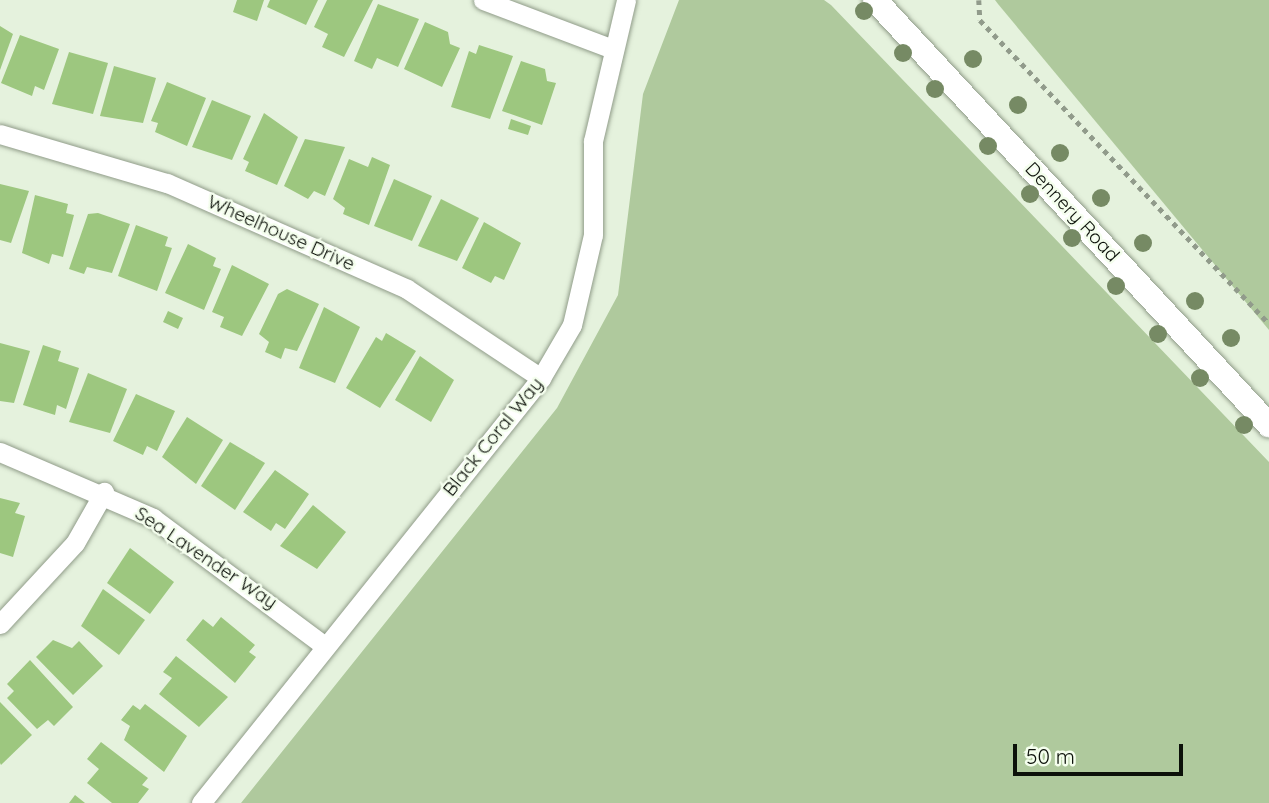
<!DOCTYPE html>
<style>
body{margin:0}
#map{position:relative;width:1269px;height:803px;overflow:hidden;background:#e5f2dd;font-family:Quicksand,sans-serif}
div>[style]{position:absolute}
.green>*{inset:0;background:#afc99d}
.building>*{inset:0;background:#9dc77f}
.path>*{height:4.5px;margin-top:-2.25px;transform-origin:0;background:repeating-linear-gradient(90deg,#919b8b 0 5px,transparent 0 10px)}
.roads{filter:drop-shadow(0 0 2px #909c89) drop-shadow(0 0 2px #909c89)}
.minor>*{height:19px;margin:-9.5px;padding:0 9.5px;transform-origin:9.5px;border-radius:9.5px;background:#fff}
.tertiary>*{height:24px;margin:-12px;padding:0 12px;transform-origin:12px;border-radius:12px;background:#fff}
.trees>*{width:18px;height:18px;margin:-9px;border-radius:50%;background:#768a64}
span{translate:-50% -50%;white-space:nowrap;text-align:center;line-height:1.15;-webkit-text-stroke:5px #f4feed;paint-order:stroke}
.street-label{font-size:19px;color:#0c110a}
.scale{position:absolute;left:1013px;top:744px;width:170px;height:32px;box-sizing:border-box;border:4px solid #0c110a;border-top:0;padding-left:9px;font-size:21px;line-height:24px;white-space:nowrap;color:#0c110a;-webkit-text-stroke:5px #f4feed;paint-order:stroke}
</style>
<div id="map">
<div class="green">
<div style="clip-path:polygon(679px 0,824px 0,831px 5px,1269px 462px,1269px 803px,241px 803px,557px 408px,618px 295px,643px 94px)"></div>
<div style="clip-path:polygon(995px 0,1269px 0,1269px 330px,998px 4px)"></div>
</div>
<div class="building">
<div style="clip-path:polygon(237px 0,264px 0,257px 21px,233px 12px)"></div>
<div style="clip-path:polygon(270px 0,318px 0,306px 25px,267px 7px)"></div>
<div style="clip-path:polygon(327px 0,373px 0,344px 57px,322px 47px,328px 34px,314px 27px)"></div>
<div style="clip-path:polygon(378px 4px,419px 19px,398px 67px,377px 58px,372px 69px,354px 61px)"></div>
<div style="clip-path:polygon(425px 22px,448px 32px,450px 44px,460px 48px,442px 87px,404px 69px)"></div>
<div style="clip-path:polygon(0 26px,13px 34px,0 70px)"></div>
<div style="clip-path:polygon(20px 35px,59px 49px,44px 90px,35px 86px,32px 96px,1px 83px)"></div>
<div style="clip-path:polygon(479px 45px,513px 56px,490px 119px,451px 107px,469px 51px,476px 54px)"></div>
<div style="clip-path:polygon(69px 52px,108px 63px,93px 114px,52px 104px)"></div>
<div style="clip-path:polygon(521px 61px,545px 69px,547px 81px,556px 83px,542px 125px,502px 111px)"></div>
<div style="clip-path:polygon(114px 66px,156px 78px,143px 123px,100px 116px)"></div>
<div style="clip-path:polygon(167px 82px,206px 98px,187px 146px,155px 132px,158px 123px,151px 121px)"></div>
<div style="clip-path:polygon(212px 100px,251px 116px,232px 160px,192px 147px)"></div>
<div style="clip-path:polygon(264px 113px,298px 137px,277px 185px,245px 171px,249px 162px,243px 159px)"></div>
<div style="clip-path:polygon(511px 119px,531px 126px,528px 135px,508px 129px)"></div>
<div style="clip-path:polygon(305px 139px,345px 147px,325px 196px,314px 191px,308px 199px,284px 186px)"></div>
<div style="clip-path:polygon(372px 157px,390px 165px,369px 225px,343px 214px,345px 208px,333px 199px,349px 159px,368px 167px)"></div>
<div style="clip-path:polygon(394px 179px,432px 196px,412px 241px,374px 226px)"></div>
<div style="clip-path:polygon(0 184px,29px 191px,11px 243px,0 240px)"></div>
<div style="clip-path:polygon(35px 195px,68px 204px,66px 213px,74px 215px,63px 257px,52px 254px,49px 264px,22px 253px)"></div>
<div style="clip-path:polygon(441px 199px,479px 218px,457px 261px,418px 246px)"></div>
<div style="clip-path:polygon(98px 213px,130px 224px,112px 273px,87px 267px,84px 274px,69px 269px,88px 214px)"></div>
<div style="clip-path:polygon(484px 222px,521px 243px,504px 280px,495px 276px,491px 283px,462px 268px)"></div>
<div style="clip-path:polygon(136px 225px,168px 237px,165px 246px,172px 248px,157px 291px,118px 276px)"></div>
<div style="clip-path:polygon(188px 244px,216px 258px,213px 266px,221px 269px,204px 310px,165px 293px)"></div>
<div style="clip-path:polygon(232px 265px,269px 284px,242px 336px,220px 327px,224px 317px,212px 312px)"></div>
<div style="clip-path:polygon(287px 289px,319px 304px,297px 351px,285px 348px,281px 359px,265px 352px,269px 342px,259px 334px,278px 294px)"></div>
<div style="clip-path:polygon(324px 307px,360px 327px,335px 383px,299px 368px)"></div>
<div style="clip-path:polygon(168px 311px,183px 318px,178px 329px,163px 322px)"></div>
<div style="clip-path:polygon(386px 333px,416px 351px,380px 408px,346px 388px,376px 337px,382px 341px)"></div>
<div style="clip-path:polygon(0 343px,30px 351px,14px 403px,0 401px)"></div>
<div style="clip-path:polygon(43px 345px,61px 351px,58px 361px,79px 368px,66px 409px,57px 405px,55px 415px,23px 405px)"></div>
<div style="clip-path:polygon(420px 356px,454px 380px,431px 422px,395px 400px)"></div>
<div style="clip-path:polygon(88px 373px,127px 389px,110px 433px,69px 422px)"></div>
<div style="clip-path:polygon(136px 394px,175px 411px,157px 451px,147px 446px,143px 455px,113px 441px)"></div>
<div style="clip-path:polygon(187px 417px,223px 440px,196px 484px,162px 457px)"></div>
<div style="clip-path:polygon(230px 442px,265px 463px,235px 510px,201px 486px)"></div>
<div style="clip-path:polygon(275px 470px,309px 494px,285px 529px,276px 523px,271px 531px,243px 512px)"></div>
<div style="clip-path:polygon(0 498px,20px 503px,15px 513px,25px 516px,13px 557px,0 553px)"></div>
<div style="clip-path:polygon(313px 505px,346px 532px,317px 569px,280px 546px)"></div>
<div style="clip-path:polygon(130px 548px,174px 582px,150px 614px,107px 583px)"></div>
<div style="clip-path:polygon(103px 589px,145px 620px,119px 655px,81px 626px)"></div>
<div style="clip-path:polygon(221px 617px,255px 645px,249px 652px,256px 657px,235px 683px,186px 640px,203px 619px,213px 627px)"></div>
<div style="clip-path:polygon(53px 640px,72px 648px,79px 641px,103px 666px,73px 695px,36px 657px)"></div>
<div style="clip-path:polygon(176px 656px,228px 697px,199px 727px,159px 694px,172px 678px,163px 672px)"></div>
<div style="clip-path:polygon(30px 660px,73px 707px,54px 726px,48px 720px,37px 729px,7px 698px,14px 691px,7px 684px)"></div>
<div style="clip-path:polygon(0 702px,32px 735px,1px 765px,0 763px)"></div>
<div style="clip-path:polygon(145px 704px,187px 736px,164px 772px,124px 740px,130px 726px,121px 720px,133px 705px,140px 710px)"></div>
<div style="clip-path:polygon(101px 742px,148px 778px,142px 785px,149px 789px,138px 803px,112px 803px,87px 783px,99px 769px,87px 759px)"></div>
<div style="clip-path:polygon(75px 795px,85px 803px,69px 803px)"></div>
</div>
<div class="path">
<div style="left:979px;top:0;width:20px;rotate:87deg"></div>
<div style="left:980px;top:20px;width:419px;rotate:46.4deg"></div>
</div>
<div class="roads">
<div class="minor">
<div style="left:483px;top:0;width:136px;rotate:20.7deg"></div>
<div style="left:0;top:134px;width:174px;rotate:16.4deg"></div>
<div style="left:167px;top:183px;width:262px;rotate:23.8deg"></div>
<div style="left:407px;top:289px;width:161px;rotate:33.6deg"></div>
<div style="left:0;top:452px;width:167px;rotate:23.3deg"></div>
<div style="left:153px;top:518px;width:214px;rotate:36.7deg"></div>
<div style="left:0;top:624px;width:110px;rotate:-47.2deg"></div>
<div style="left:75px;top:543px;width:59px;rotate:-60.4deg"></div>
<div style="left:201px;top:803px;width:544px;rotate:-51.34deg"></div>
<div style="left:541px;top:378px;width:61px;rotate:-59.7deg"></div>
<div style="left:572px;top:325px;width:92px;rotate:-76.9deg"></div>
<div style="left:593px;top:235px;width:94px;rotate:-90deg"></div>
<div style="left:593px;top:141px;width:145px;rotate:-76.8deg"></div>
</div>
<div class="tertiary">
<div style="left:875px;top:0;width:580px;rotate:47.17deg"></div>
</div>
</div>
<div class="trees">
<div style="left:864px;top:11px"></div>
<div style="left:903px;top:53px"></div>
<div style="left:973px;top:59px"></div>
<div style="left:935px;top:89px"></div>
<div style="left:1018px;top:105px"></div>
<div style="left:988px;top:146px"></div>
<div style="left:1060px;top:153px"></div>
<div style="left:1030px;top:194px"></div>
<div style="left:1101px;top:198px"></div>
<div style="left:1072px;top:238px"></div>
<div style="left:1143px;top:243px"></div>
<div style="left:1116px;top:286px"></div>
<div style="left:1195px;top:301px"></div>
<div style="left:1158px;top:334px"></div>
<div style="left:1231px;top:338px"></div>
<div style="left:1200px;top:378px"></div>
<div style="left:1244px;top:425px"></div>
</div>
<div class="street-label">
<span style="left:1072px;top:212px;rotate:47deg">Dennery Road</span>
<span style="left:281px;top:233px;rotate:24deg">Wheelhouse Drive</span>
<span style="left:493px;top:437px;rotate:-51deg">Black Coral Way</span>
<span style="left:206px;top:558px;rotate:34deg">Sea Lavender Way</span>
</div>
<div class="scale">50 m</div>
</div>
